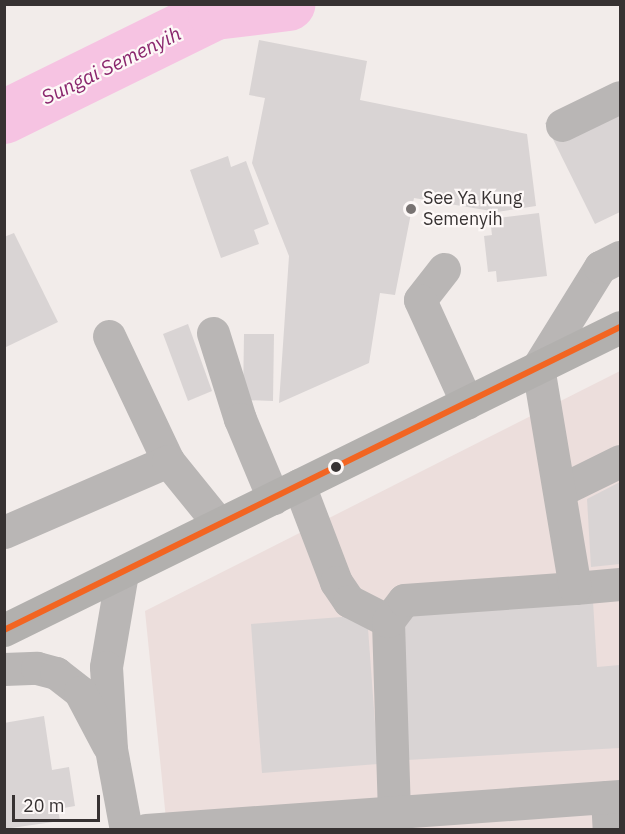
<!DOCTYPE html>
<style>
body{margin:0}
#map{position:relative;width:625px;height:834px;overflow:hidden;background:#f2ecea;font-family:"IBM Plex Sans",sans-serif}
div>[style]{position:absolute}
.built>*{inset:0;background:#ecdedc}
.river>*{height:54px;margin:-27px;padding:0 27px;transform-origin:27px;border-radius:27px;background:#f6c3e2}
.building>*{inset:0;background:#d9d4d4}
.minor>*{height:33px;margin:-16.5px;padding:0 16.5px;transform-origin:16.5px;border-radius:16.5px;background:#b9b6b5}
.major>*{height:33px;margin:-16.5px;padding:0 16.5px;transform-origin:16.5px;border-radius:16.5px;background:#b2b0ae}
.bus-1>*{height:6px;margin:-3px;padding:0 3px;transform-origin:3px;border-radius:3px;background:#f26522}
.dots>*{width:16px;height:16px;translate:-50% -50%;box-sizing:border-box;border:3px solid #fdf8f7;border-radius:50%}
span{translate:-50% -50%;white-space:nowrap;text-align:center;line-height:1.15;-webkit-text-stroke:4.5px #fdf8f7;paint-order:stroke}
.poi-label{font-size:18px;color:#373232}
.left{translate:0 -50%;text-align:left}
.water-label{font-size:20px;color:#8a276e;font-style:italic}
.frame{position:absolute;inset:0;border:6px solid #373232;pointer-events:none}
.scale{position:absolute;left:12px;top:795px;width:88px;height:27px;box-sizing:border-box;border:3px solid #373232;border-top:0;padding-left:8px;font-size:18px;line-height:21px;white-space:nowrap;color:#373232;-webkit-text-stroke:4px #fdf8f7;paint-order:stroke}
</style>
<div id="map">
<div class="built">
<div style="clip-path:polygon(620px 371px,620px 829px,167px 829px,145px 611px)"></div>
</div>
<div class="river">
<div style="left:4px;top:117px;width:235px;rotate:-26.2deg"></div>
<div style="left:215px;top:13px;width:74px;rotate:-7deg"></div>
</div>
<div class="building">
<div style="clip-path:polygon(259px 40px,367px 61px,360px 100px,527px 134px,536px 206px,497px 212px,414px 198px,395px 295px,380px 293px,369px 363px,279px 403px,289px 256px,252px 163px,265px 98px,249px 95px)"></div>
<div style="clip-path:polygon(620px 86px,620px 212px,595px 224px,545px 123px)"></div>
<div style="clip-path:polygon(228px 156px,231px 167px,246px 161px,269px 224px,254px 230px,259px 244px,221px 258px,190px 170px)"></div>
<div style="clip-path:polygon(539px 213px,547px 276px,497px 282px,496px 271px,488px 272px,484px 236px,492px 235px,490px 219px)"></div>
<div style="clip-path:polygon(14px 233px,58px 322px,4px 348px,4px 237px)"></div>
<div style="clip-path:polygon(188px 324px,212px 391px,188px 401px,163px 334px)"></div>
<div style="clip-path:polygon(244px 334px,274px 334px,273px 401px,243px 400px)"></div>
<div style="clip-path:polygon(620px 482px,620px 564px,591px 567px,587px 499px)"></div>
<div style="clip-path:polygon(593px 601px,597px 667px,620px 665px,620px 748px,407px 760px,399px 612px)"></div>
<div style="clip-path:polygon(367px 615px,378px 764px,262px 773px,251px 624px)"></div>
<div style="clip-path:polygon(44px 716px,52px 770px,69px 767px,75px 806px,58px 809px,60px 821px,4px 829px,4px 723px)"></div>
</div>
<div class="minor">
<div style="left:562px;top:125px;width:64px;rotate:-25.8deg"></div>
<div style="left:444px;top:269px;width:39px;rotate:128deg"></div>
<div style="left:420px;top:300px;width:113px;rotate:65.5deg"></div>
<div style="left:213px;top:333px;width:90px;rotate:72.6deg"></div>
<div style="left:240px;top:419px;width:86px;rotate:67.3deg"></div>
<div style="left:109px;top:336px;width:138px;rotate:64.7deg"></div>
<div style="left:299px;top:485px;width:104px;rotate:69.1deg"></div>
<div style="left:336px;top:582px;width:23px;rotate:56deg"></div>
<div style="left:349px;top:601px;width:44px;rotate:27.1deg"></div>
<div style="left:561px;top:490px;width:66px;rotate:-26.2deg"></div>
<div style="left:4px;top:532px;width:179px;rotate:-23.4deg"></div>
<div style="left:168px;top:461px;width:81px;rotate:51deg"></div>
<div style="left:122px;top:573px;width:95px;rotate:99.7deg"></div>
<div style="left:106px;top:667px;width:82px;rotate:86.5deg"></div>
<div style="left:111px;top:749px;width:82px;rotate:79.5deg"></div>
<div style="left:575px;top:588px;width:45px;rotate:-5.1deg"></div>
<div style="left:4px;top:669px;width:33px;rotate:-2deg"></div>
<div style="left:37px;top:668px;width:20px;rotate:15deg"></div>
<div style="left:56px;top:673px;width:31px;rotate:38deg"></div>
<div style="left:80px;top:692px;width:60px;rotate:62.2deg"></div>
<div style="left:607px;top:797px;width:33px;rotate:87deg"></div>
<div style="left:394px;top:813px;width:192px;rotate:-91.8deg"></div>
<div style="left:388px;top:621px;width:26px;rotate:-53deg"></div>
<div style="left:404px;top:600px;width:171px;rotate:-4deg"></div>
<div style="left:575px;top:588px;width:224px;rotate:-99.5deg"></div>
<div style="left:538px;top:367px;width:118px;rotate:-58.2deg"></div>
<div style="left:600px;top:267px;width:22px;rotate:-27deg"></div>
<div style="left:146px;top:830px;width:475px;rotate:-4.1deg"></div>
</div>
<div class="major">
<div style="left:4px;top:630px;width:686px;rotate:-26.19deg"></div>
</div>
<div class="bus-1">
<div style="left:4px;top:630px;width:686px;rotate:-26.19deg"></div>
</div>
<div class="dots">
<div style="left:411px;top:209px;background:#787372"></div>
<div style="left:336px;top:467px;background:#373232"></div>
</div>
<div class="poi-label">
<span class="left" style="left:423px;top:209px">See Ya Kung<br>Semenyih</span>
</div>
<div class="water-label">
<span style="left:111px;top:65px;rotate:-26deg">Sungai Semenyih</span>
</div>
<div class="frame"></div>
<div class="scale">20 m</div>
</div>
